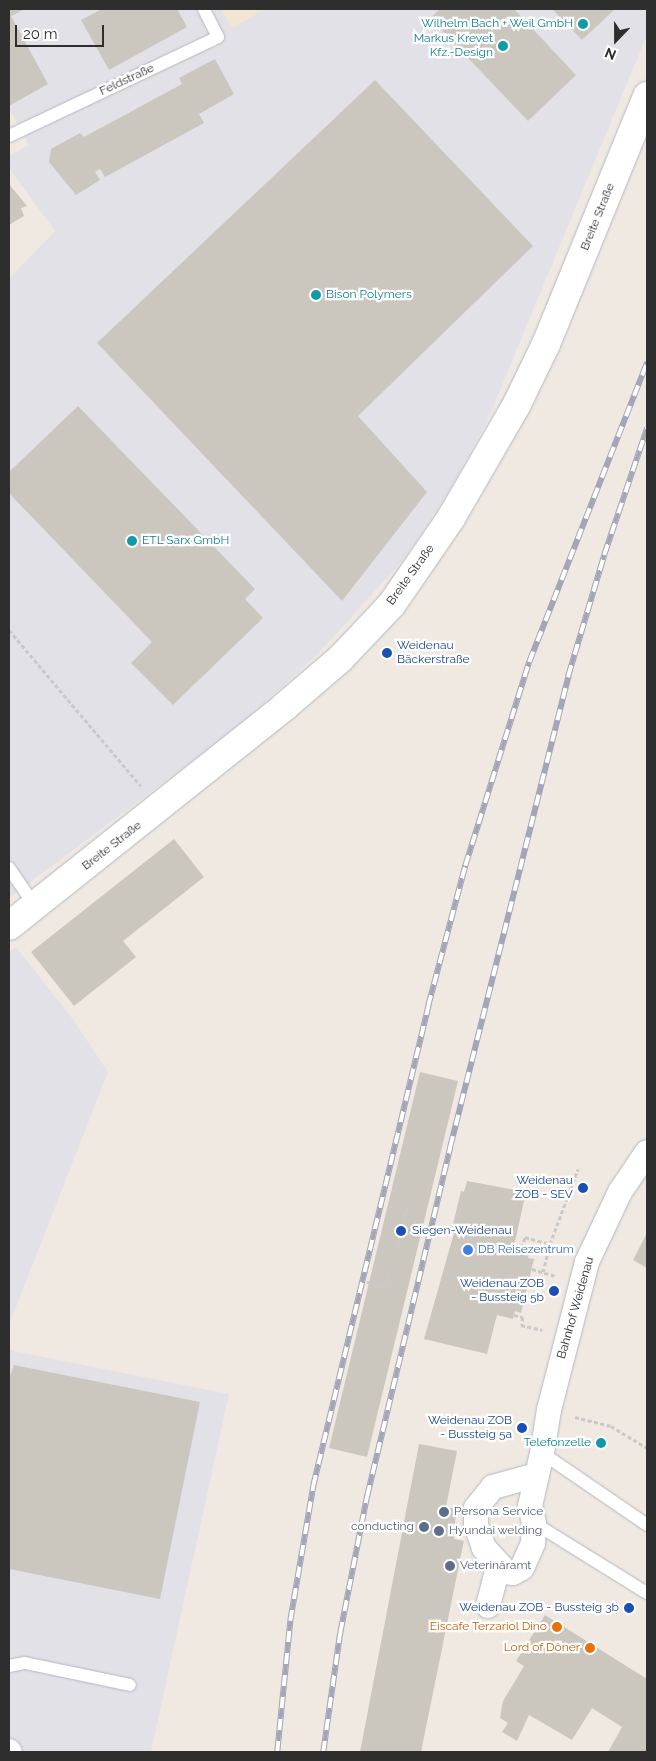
<!DOCTYPE html>
<meta charset="utf-8">
<style>
body{margin:0}
#map{position:relative;width:656px;height:1761px;overflow:hidden;background:#efe9e1;font-family:Raleway,sans-serif}
div>[style]{position:absolute}
.industrial>*{inset:0;background:#e3e1e8}
.education>*{inset:0;background:#f0e6d1}
.building>*{inset:0;background:#cbc7bf}
.path>*{height:3px;margin-top:-1.5px;transform-origin:0;background:repeating-linear-gradient(90deg,#c9c9c9 0 4px,transparent 0 6.5px)}
.roads{filter:drop-shadow(0 0 1px #b4b7c1) drop-shadow(0 0 1px #b4b7c1)}
.service>*{height:12px;margin:-6px;padding:0 6px;transform-origin:6px;border-radius:6px;background:#fff}
.minor>*{height:24px;margin:-12px;padding:0 12px;transform-origin:12px;border-radius:12px;background:#fff}
.tertiary>*{height:28px;margin:-14px;padding:0 14px;transform-origin:14px;border-radius:14px;background:#fff}
.rail>*{height:5.5px;margin-top:-2.75px;transform-origin:0;background:repeating-linear-gradient(90deg,#fff 0 11px,#a3a6b8 0 22px);box-sizing:border-box;border-block:1px solid #a3a6b8}
.dots>*{width:14px;height:14px;translate:-50% -50%;box-sizing:border-box;border:2px solid #fff;border-radius:50%}
span{translate:-50% -50%;white-space:nowrap;text-align:center;line-height:1.15;-webkit-text-stroke:4.5px #fff;paint-order:stroke}
.culture-label{font-size:12px;color:#0d838f}
.right{translate:-100% -50%;text-align:right}
.left{translate:0 -50%;text-align:left}
.street-label{font-size:12px;color:#2e2e2e}
.transit-label{font-size:12px;color:#164399}
.shop-label{font-size:12px;color:#366cbe}
.service-label{font-size:12px;color:#4e5e75}
.food-label{font-size:12px;color:#c56008}
.frame{position:absolute;inset:0;border:10px solid #2e2e2e;pointer-events:none}
.north{position:absolute;left:591px;top:15px;width:50px;height:50px;-webkit-text-stroke:4px #fff;paint-order:stroke;rotate:202deg;font-size:14px;font-weight:700;line-height:20px;text-align:center;color:#2e2e2e}
.north::after{content:'';display:block;margin:auto;width:18px;height:22px;background:#2e2e2e;clip-path:polygon(50% 0,100% 100%,50% 72%,0 100%)}
.scale{position:absolute;left:15px;top:25px;width:89px;height:22px;box-sizing:border-box;border:2px solid #2e2e2e;border-top:0;padding-left:6px;font-size:15px;line-height:18px;white-space:nowrap;color:#2e2e2e;-webkit-text-stroke:4px #fff;paint-order:stroke}
</style>
<div id="map">
<div class="industrial">
<div style="clip-path:polygon(9px 9px,647px 9px,647px 35px,486px 424px,444px 500px,402px 561px,320px 652px,243px 723px,9px 898px,9px 279px,55px 231px,9px 168px,9px 156px,29px 145px,9px 108px)"></div>
<div style="clip-path:polygon(16px 947px,72px 1018px,108px 1072px,9px 1325px,9px 952px)"></div>
<div style="clip-path:polygon(9px 1350px,229px 1394px,151px 1752px,9px 1752px)"></div>
</div>
<div class="education">
<div style="clip-path:polygon(221px 9px,265px 9px,232px 28px)"></div>
</div>
<div class="building">
<div style="clip-path:polygon(9px 9px,25px 9px,11px 16px,48px 84px,9px 106px)"></div>
<div style="clip-path:polygon(102px 9px,177px 9px,187px 27px,109px 70px,81px 20px)"></div>
<div style="clip-path:polygon(440px 9px,514px 9px,576px 75px,528px 121px,430px 18px)"></div>
<div style="clip-path:polygon(552px 9px,615px 9px,582px 40px)"></div>
<div style="clip-path:polygon(215px 59px,234px 94px,199px 114px,204px 123px,105px 177px,100px 169px,95px 172px,100px 180px,76px 195px,49px 162px,51px 149px,80px 133px,84px 137px,182px 84px,179px 78px)"></div>
<div style="clip-path:polygon(375px 80px,533px 246px,358px 416px,427px 492px,342px 601px,97px 343px)"></div>
<div style="clip-path:polygon(9px 184px,27px 206px,21px 208px,24px 216px,9px 225px)"></div>
<div style="clip-path:polygon(78px 406px,255px 589px,245px 599px,263px 618px,173px 705px,131px 663px,152px 642px,9px 493px,9px 472px)"></div>
<div style="clip-path:polygon(174px 839px,204px 877px,123px 941px,136px 957px,74px 1006px,31px 952px)"></div>
<div style="clip-path:polygon(420px 1072px,458px 1081px,367px 1457px,329px 1448px)"></div>
<div style="clip-path:polygon(467px 1181px,526px 1192px,514px 1246px,530px 1250px,528px 1258px,534px 1259px,521px 1313px,515px 1311px,513px 1319px,497px 1315px,487px 1354px,424px 1339px,454px 1233px,451px 1232px,461px 1191px,464px 1192px)"></div>
<div style="clip-path:polygon(647px 1233px,647px 1268px,633px 1260px)"></div>
<div style="clip-path:polygon(14px 1365px,200px 1402px,160px 1599px,9px 1569px,9px 1379px)"></div>
<div style="clip-path:polygon(419px 1444px,457px 1451px,446px 1507px,456px 1509px,454px 1539px,464px 1541px,463px 1545px,421px 1752px,360px 1752px)"></div>
<div style="clip-path:polygon(545px 1615px,647px 1679px,647px 1752px,608px 1752px,622px 1727px,592px 1708px,572px 1740px,529px 1715px,517px 1741px,502px 1732px,508px 1723px,500px 1718px,503px 1701px,524px 1666px,516px 1661px)"></div>
</div>
<div class="path">
<div style="left:9px;top:630px;width:204px;rotate:49.8deg"></div>
<div style="left:397px;top:1248px;width:44px;rotate:-76.9deg"></div>
<div style="left:522px;top:1248px;width:11px;rotate:-75deg"></div>
<div style="left:525px;top:1237px;width:26px;rotate:16deg"></div>
<div style="left:550px;top:1244px;width:80px;rotate:-69.5deg"></div>
<div style="left:532px;top:1269px;width:24px;rotate:17deg"></div>
<div style="left:543px;top:1272px;width:29px;rotate:-76deg"></div>
<div style="left:367px;top:1282px;width:20px;rotate:15deg"></div>
<div style="left:386px;top:1287px;width:17px;rotate:-77deg"></div>
<div style="left:514px;top:1315px;width:9px;rotate:13deg"></div>
<div style="left:523px;top:1317px;width:8px;rotate:104deg"></div>
<div style="left:521px;top:1325px;width:22px;rotate:13deg"></div>
<div style="left:575px;top:1417px;width:37px;rotate:14deg"></div>
<div style="left:611px;top:1426px;width:42px;rotate:31.4deg"></div>
</div>
<div class="roads">
<div class="service">
<div style="left:9px;top:136px;width:231px;rotate:-25.3deg"></div>
<div style="left:218px;top:37px;width:31px;rotate:-117deg"></div>
<div style="left:9px;top:868px;width:46px;rotate:55.6deg"></div>
<div style="left:542px;top:1453px;width:127px;rotate:34.4deg"></div>
<div style="left:534px;top:1523px;width:133px;rotate:31.8deg"></div>
<div style="left:9px;top:1666px;width:16px;rotate:-11deg"></div>
<div style="left:25px;top:1663px;width:107px;rotate:11.8deg"></div>
</div>
<div class="minor">
<div style="left:536px;top:1475px;width:45px;rotate:164.4deg"></div>
<div style="left:493px;top:1487px;width:27px;rotate:129deg"></div>
<div style="left:476px;top:1508px;width:17px;rotate:90deg"></div>
<div style="left:476px;top:1525px;width:24px;rotate:71deg"></div>
<div style="left:484px;top:1548px;width:33px;rotate:47deg"></div>
<div style="left:506px;top:1572px;width:7px;rotate:8deg"></div>
<div style="left:513px;top:1573px;width:10px;rotate:-29deg"></div>
<div style="left:522px;top:1568px;width:27px;rotate:-66deg"></div>
<div style="left:533px;top:1543px;width:20px;rotate:-87deg"></div>
<div style="left:534px;top:1523px;width:17px;rotate:-103deg"></div>
<div style="left:530px;top:1506px;width:54px;rotate:-77.2deg"></div>
<div style="left:542px;top:1453px;width:44px;rotate:-80.8deg"></div>
<div style="left:549px;top:1410px;width:153px;rotate:-75.6deg"></div>
<div style="left:587px;top:1262px;width:77px;rotate:-64.8deg"></div>
<div style="left:620px;top:1192px;width:48px;rotate:-56deg"></div>
<div style="left:488px;top:1606px;width:40px;rotate:-75.6deg"></div>
<div style="left:9px;top:1751px;width:1px;rotate:45deg"></div>
</div>
<div class="tertiary">
<div style="left:9px;top:926px;width:352px;rotate:-38.5deg"></div>
<div style="left:284px;top:707px;width:74px;rotate:-40.6deg"></div>
<div style="left:340px;top:659px;width:76px;rotate:-46.6deg"></div>
<div style="left:392px;top:604px;width:104px;rotate:-55.5deg"></div>
<div style="left:451px;top:518px;width:132px;rotate:-59.9deg"></div>
<div style="left:517px;top:404px;width:67px;rotate:-64.2deg"></div>
<div style="left:546px;top:344px;width:268px;rotate:-67.8deg"></div>
</div>
</div>
<div class="rail">
<div style="left:277px;top:1752px;width:132px;rotate:-84.3deg"></div>
<div style="left:290px;top:1621px;width:137px;rotate:-80.3deg"></div>
<div style="left:313px;top:1486px;width:494px;rotate:-76.5deg"></div>
<div style="left:428px;top:1006px;width:145px;rotate:-75.2deg"></div>
<div style="left:465px;top:866px;width:214px;rotate:-72.6deg"></div>
<div style="left:529px;top:662px;width:322px;rotate:-68.5deg"></div>
<div style="left:323px;top:1752px;width:120px;rotate:-81.9deg"></div>
<div style="left:340px;top:1633px;width:140px;rotate:-78.9deg"></div>
<div style="left:367px;top:1496px;width:359px;rotate:-76.6deg"></div>
<div style="left:450px;top:1147px;width:486px;rotate:-75.9deg"></div>
<div style="left:568px;top:676px;width:126px;rotate:-73.4deg"></div>
<div style="left:604px;top:555px;width:134px;rotate:-71.3deg"></div>
</div>
<div class="dots">
<div style="left:583px;top:24px;background:#0f9aa8"></div>
<div style="left:503px;top:46px;background:#0f9aa8"></div>
<div style="left:316px;top:295px;background:#0f9aa8"></div>
<div style="left:132px;top:541px;background:#0f9aa8"></div>
<div style="left:387px;top:653px;background:#1a4fb4"></div>
<div style="left:583px;top:1188px;background:#1a4fb4"></div>
<div style="left:401px;top:1231px;background:#1a4fb4"></div>
<div style="left:468px;top:1250px;background:#3f7fe0"></div>
<div style="left:554px;top:1291px;background:#1a4fb4"></div>
<div style="left:522px;top:1428px;background:#1a4fb4"></div>
<div style="left:601px;top:1443px;background:#0f9aa8"></div>
<div style="left:444px;top:1512px;background:#5c6f8a"></div>
<div style="left:424px;top:1527px;background:#5c6f8a"></div>
<div style="left:439px;top:1531px;background:#5c6f8a"></div>
<div style="left:450px;top:1566px;background:#5c6f8a"></div>
<div style="left:629px;top:1608px;background:#1a4fb4"></div>
<div style="left:557px;top:1627px;background:#e8710a"></div>
<div style="left:590px;top:1648px;background:#e8710a"></div>
</div>
<div class="culture-label">
<span class="right" style="left:573px;top:24px">Wilhelm Bach + Weil GmbH</span>
<span class="right" style="left:493px;top:46px">Markus Krevet<br>Kfz.-Design</span>
<span class="left" style="left:326px;top:295px">Bison Polymers</span>
<span class="left" style="left:142px;top:541px">ETL Sarx GmbH</span>
<span class="right" style="left:591px;top:1443px">Telefonzelle</span>
</div>
<div class="street-label">
<span style="left:127px;top:80px;rotate:-25deg">Feldstraße</span>
<span style="left:598px;top:217px;rotate:-68deg">Breite Straße</span>
<span style="left:411px;top:575px;rotate:-54deg">Breite Straße</span>
<span style="left:112px;top:846px;rotate:-38deg">Breite Straße</span>
<span style="left:576px;top:1308px;rotate:-74deg">Bahnhof Weidenau</span>
</div>
<div class="transit-label">
<span class="left" style="left:397px;top:653px">Weidenau<br>Bäckerstraße</span>
<span class="right" style="left:573px;top:1188px">Weidenau<br>ZOB - SEV</span>
<span class="left" style="left:412px;top:1231px">Siegen-Weidenau</span>
<span class="right" style="left:544px;top:1291px">Weidenau ZOB<br>- Bussteig 5b</span>
<span class="right" style="left:512px;top:1428px">Weidenau ZOB<br>- Bussteig 5a</span>
<span class="right" style="left:619px;top:1608px">Weidenau ZOB - Bussteig 3b</span>
</div>
<div class="shop-label">
<span class="left" style="left:478px;top:1250px">DB Reisezentrum</span>
</div>
<div class="service-label">
<span class="left" style="left:454px;top:1512px">Persona Service</span>
<span class="right" style="left:414px;top:1527px">conducting</span>
<span class="left" style="left:449px;top:1531px">Hyundai welding</span>
<span class="left" style="left:460px;top:1566px">Veterinäramt</span>
</div>
<div class="food-label">
<span class="right" style="left:547px;top:1627px">Eiscafe Terzariol Dino</span>
<span class="right" style="left:580px;top:1648px">Lord of Döner</span>
</div>
<div class="frame"></div>
<div class="north">N</div>
<div class="scale">20 m</div>
</div>
